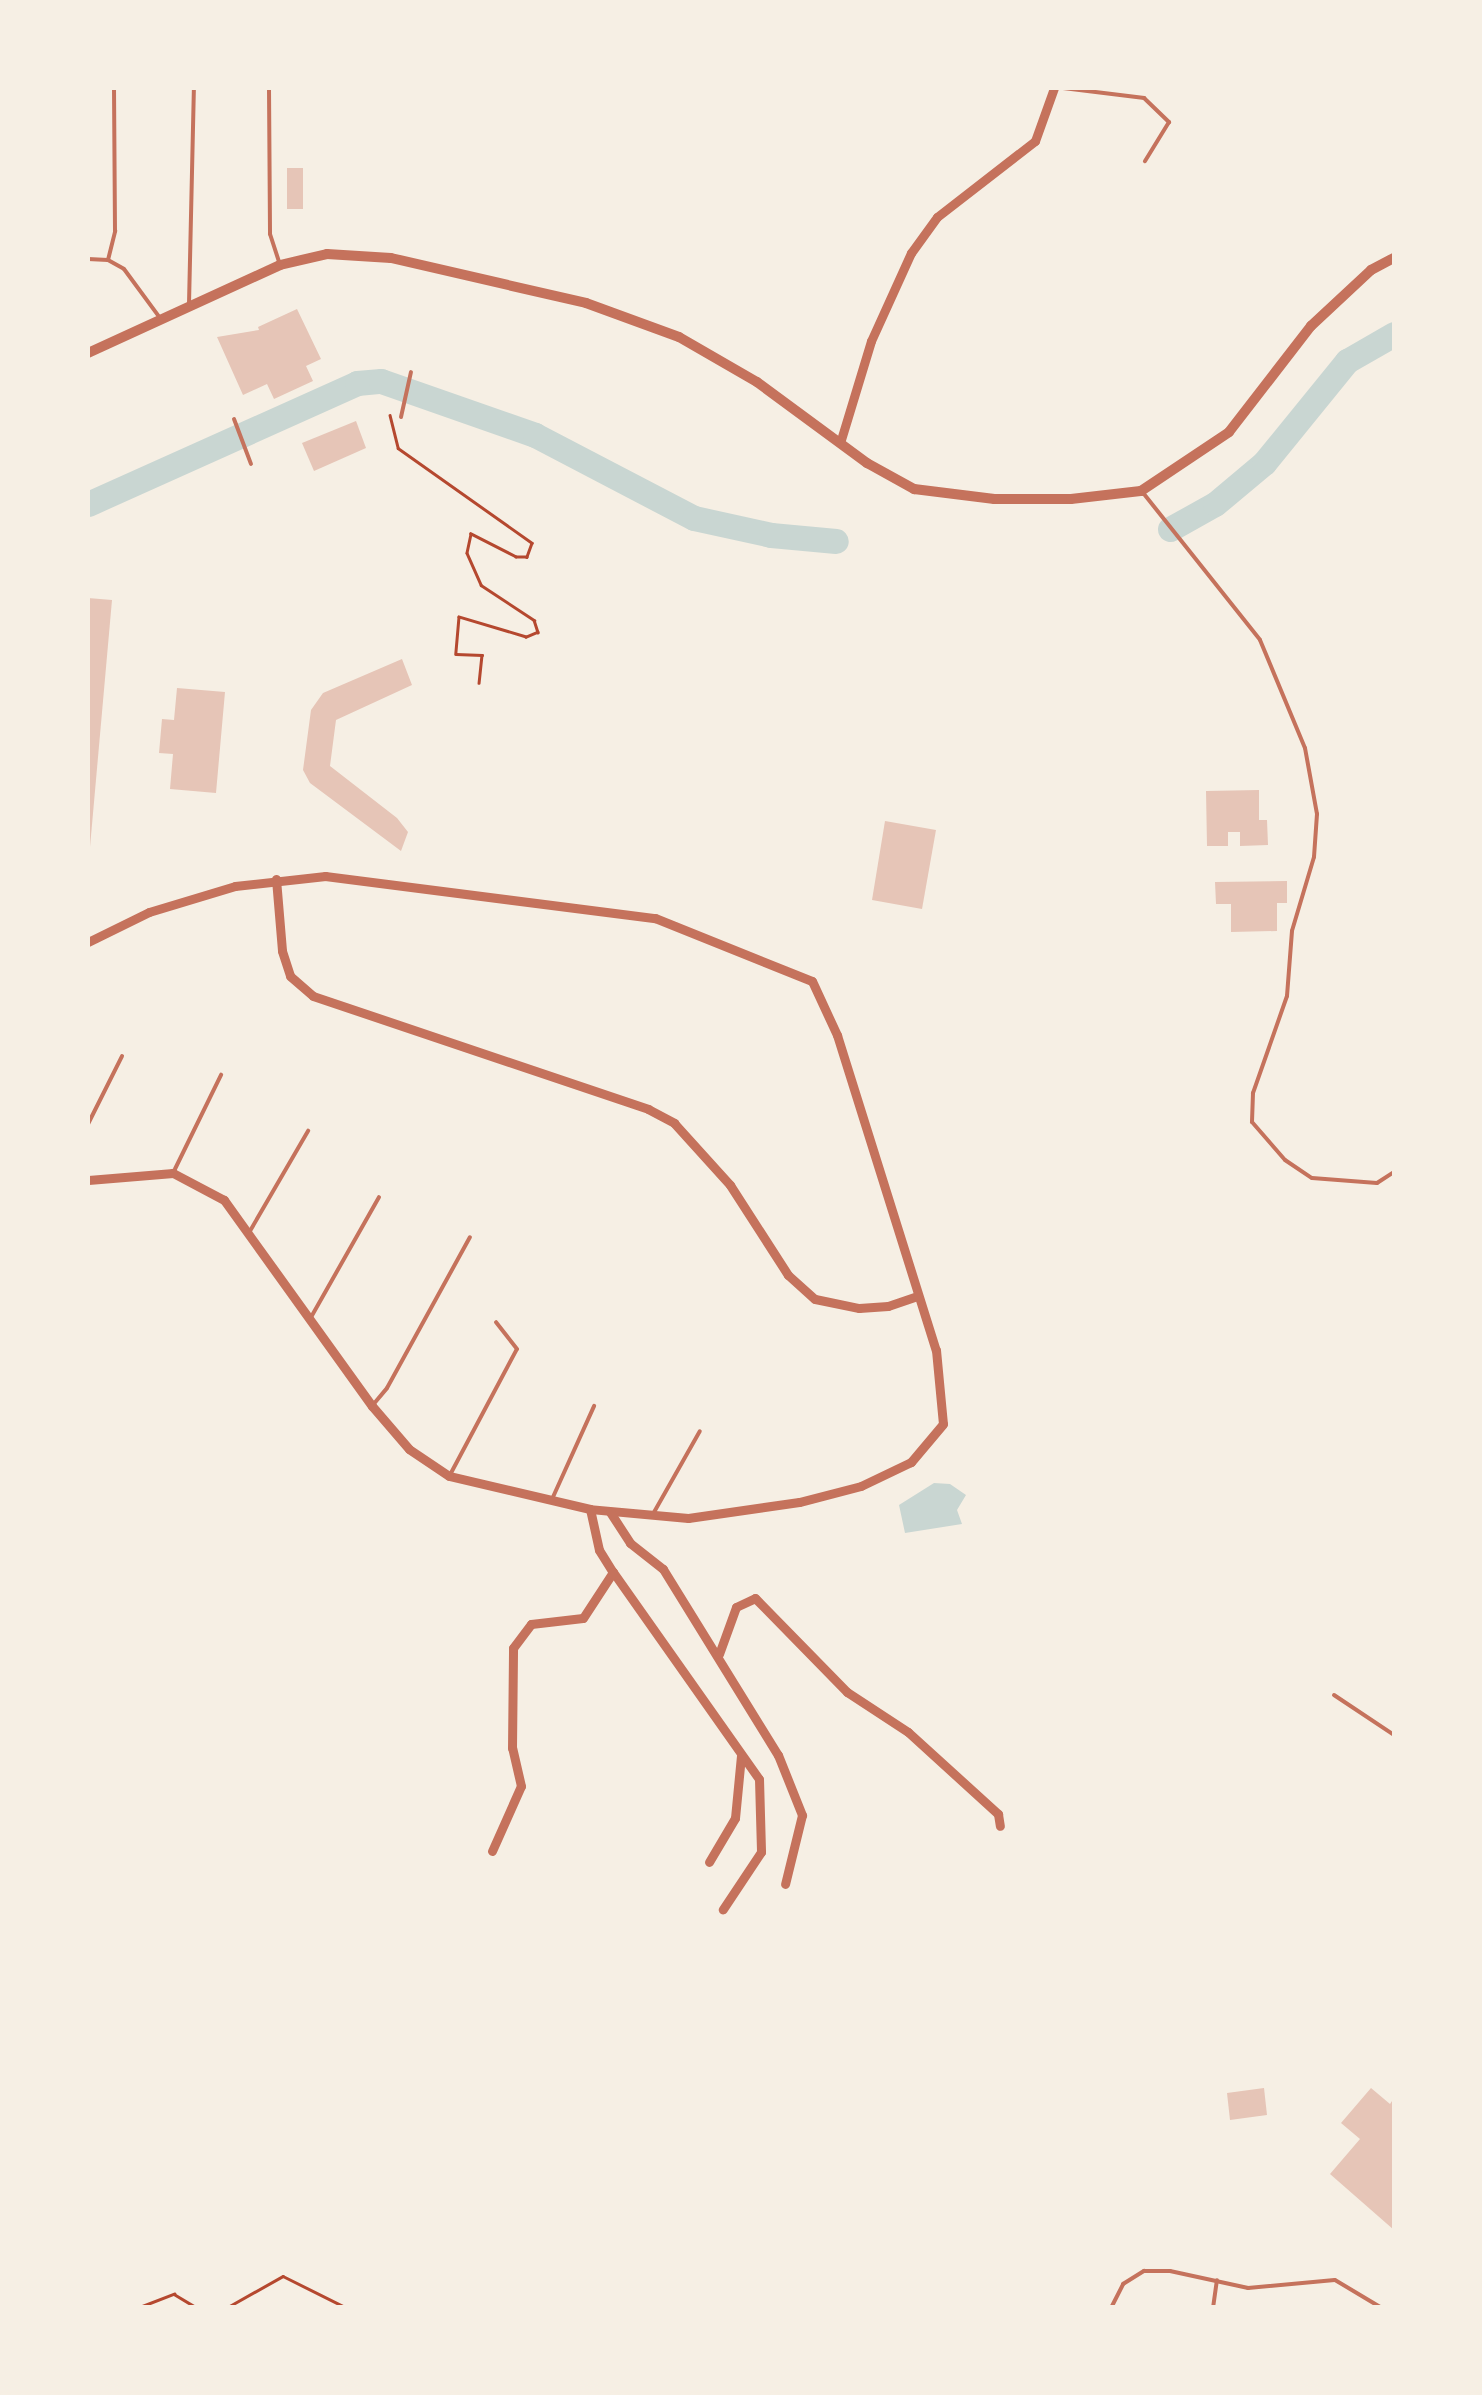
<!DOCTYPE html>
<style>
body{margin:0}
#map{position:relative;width:1482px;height:2395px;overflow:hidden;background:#f6efe4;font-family:"PT Sans Narrow",sans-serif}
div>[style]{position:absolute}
.water>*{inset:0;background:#c9d6d2}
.river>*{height:25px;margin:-12.5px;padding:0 12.5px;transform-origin:12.5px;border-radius:12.5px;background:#c9d6d2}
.building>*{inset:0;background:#e6c5b7}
.path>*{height:2.5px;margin:-1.25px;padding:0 1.25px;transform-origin:1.25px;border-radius:1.25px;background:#b5482f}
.service>*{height:4px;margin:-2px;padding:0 2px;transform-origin:2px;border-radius:2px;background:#c5725c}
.minor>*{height:9px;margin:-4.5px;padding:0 4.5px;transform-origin:4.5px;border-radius:4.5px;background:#c5725c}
.tertiary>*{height:10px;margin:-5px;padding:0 5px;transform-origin:5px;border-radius:5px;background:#c5725c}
span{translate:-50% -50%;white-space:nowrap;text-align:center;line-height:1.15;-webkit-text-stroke:8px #f6efe4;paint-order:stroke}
.frame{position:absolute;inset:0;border:90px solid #f6efe4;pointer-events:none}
</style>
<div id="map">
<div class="water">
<div style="clip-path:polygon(934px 1483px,950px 1484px,966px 1495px,957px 1510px,962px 1524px,905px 1533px,899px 1505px)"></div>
</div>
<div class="river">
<div style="left:88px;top:504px;width:295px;rotate:-24.2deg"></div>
<div style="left:357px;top:383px;width:24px;rotate:-5deg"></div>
<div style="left:381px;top:381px;width:163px;rotate:19.3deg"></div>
<div style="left:535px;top:435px;width:179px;rotate:27.6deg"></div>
<div style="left:694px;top:518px;width:79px;rotate:12.4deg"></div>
<div style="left:771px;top:535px;width:65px;rotate:5.3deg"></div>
<div style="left:1170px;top:529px;width:51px;rotate:-29.1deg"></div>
<div style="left:1215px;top:504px;width:64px;rotate:-39.9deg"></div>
<div style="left:1264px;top:463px;width:132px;rotate:-50.9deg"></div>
<div style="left:1347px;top:361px;width:54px;rotate:-29.9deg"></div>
</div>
<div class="building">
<div style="clip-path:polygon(287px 168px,303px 168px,303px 209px,287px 209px)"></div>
<div style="clip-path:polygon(297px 309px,321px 359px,306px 366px,313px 381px,274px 399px,267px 384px,243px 395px,217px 337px,259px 330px,258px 327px)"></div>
<div style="clip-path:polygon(356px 421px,366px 448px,314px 471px,302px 443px)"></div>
<div style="clip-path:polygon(88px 598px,112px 600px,90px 847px,88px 846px)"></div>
<div style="clip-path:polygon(402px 659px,412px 685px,336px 720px,330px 766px,397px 818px,408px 832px,401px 851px,310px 783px,303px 770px,311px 710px,323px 693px)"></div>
<div style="clip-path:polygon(177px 688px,225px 692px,216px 793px,170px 789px,173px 754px,159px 753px,162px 719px,174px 720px)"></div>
<div style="clip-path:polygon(1259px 790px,1259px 820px,1267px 820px,1268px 845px,1240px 846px,1240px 832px,1228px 832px,1228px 846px,1207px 846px,1206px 791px)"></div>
<div style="clip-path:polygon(885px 821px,936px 830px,922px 909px,872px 900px)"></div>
<div style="clip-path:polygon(1287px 881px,1287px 903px,1277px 903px,1277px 931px,1231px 932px,1231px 904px,1216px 904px,1215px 882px)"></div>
<div style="clip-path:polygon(1264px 2088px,1267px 2115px,1230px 2120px,1227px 2093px)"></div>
<div style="clip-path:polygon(1371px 2088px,1390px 2104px,1394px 2098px,1394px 2230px,1330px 2174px,1360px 2139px,1341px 2123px)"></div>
</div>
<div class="path">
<div style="left:390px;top:415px;width:34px;rotate:76deg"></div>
<div style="left:398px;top:448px;width:164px;rotate:35.3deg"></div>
<div style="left:532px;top:543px;width:15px;rotate:110deg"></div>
<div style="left:527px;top:557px;width:11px;rotate:180deg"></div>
<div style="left:516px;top:557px;width:51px;rotate:-152.9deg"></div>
<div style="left:471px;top:534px;width:19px;rotate:102deg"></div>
<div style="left:467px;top:553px;width:35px;rotate:66deg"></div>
<div style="left:481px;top:585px;width:64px;rotate:33.4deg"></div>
<div style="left:534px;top:620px;width:13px;rotate:72deg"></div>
<div style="left:538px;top:632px;width:13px;rotate:157deg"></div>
<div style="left:526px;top:637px;width:70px;rotate:-163.4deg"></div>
<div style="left:459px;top:617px;width:37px;rotate:95deg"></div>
<div style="left:456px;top:654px;width:26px;rotate:2deg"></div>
<div style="left:482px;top:655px;width:28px;rotate:96deg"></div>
<div style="left:137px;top:2308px;width:40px;rotate:-21deg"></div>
<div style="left:174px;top:2294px;width:27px;rotate:31deg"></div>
<div style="left:226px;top:2308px;width:65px;rotate:-29.3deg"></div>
<div style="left:283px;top:2276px;width:72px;rotate:26.6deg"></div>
</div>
<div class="service">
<div style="left:269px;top:88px;width:146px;rotate:89.6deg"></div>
<div style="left:270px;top:234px;width:29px;rotate:72deg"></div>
<div style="left:1063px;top:88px;width:82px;rotate:7deg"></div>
<div style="left:1144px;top:98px;width:35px;rotate:44deg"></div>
<div style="left:1169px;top:122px;width:46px;rotate:121.6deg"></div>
<div style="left:88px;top:259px;width:20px;rotate:3deg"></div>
<div style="left:108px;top:260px;width:18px;rotate:29deg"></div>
<div style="left:124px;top:269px;width:61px;rotate:53.7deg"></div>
<div style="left:108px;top:260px;width:30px;rotate:-76deg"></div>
<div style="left:115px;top:231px;width:143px;rotate:-90.4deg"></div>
<div style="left:189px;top:304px;width:216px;rotate:-88.7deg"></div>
<div style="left:401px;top:417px;width:46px;rotate:-77.5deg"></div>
<div style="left:234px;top:419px;width:48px;rotate:69.3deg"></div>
<div style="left:1144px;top:494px;width:186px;rotate:51.5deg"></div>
<div style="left:1260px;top:640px;width:117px;rotate:67.4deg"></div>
<div style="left:1305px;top:748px;width:67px;rotate:79.7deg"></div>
<div style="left:1317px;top:814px;width:43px;rotate:94deg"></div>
<div style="left:1314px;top:857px;width:77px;rotate:106.6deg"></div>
<div style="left:1292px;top:931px;width:65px;rotate:94.4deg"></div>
<div style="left:1287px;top:996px;width:103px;rotate:109.3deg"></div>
<div style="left:1253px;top:1093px;width:29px;rotate:92deg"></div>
<div style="left:1252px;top:1122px;width:50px;rotate:49deg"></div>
<div style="left:1285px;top:1160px;width:32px;rotate:34deg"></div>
<div style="left:1312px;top:1178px;width:65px;rotate:4.4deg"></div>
<div style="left:1377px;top:1183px;width:20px;rotate:-33deg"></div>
<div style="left:88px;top:1124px;width:76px;rotate:-63.4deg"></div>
<div style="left:175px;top:1169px;width:105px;rotate:-63.9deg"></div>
<div style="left:250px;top:1231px;width:116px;rotate:-59.9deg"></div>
<div style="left:310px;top:1319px;width:140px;rotate:-60.5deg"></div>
<div style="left:372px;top:1406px;width:23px;rotate:-50deg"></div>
<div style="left:387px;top:1388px;width:172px;rotate:-61.2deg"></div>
<div style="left:451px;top:1473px;width:140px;rotate:-62deg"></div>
<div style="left:517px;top:1349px;width:34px;rotate:-128deg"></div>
<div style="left:553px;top:1497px;width:100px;rotate:-65.7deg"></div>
<div style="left:653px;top:1514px;width:95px;rotate:-60.5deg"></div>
<div style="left:1334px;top:1695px;width:72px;rotate:33.7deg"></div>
<div style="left:1111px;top:2308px;width:27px;rotate:-63deg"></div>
<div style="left:1123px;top:2284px;width:25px;rotate:-32deg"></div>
<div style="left:1144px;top:2271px;width:26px"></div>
<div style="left:1170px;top:2271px;width:80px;rotate:12.3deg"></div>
<div style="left:1248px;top:2288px;width:87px;rotate:-5.3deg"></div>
<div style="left:1335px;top:2280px;width:55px;rotate:30.8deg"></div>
<div style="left:1213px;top:2308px;width:28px;rotate:-82deg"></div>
</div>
<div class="minor">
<div style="left:840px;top:443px;width:107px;rotate:-73.1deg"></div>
<div style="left:871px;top:341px;width:97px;rotate:-65.6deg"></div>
<div style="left:911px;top:253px;width:44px;rotate:-54.2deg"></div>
<div style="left:937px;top:217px;width:124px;rotate:-37.8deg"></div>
<div style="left:1035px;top:141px;width:56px;rotate:-70.3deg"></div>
<div style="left:276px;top:879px;width:72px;rotate:85.2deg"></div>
<div style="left:282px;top:951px;width:26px;rotate:72deg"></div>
<div style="left:290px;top:976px;width:30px;rotate:41deg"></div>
<div style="left:313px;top:996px;width:354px;rotate:18.6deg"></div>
<div style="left:648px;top:1109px;width:30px;rotate:28deg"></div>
<div style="left:674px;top:1123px;width:84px;rotate:47.9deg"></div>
<div style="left:730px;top:1185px;width:107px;rotate:57.2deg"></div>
<div style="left:788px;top:1275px;width:36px;rotate:42deg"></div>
<div style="left:815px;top:1299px;width:45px;rotate:11.6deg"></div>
<div style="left:859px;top:1308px;width:29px;rotate:-4deg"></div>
<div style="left:888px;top:1306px;width:31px;rotate:-19deg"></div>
<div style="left:88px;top:942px;width:68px;rotate:-26.2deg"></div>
<div style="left:149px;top:912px;width:90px;rotate:-16.8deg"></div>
<div style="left:235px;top:886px;width:91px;rotate:-6.3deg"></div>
<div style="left:325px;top:876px;width:333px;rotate:7.3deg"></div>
<div style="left:655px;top:918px;width:169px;rotate:21.9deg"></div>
<div style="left:812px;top:981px;width:60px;rotate:65.2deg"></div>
<div style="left:837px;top:1035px;width:330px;rotate:72.6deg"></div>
<div style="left:936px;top:1350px;width:74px;rotate:84.6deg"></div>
<div style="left:943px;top:1424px;width:50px;rotate:130.1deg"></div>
<div style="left:911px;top:1462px;width:55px;rotate:154.4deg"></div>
<div style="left:861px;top:1486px;width:64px;rotate:165.5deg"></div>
<div style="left:799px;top:1502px;width:112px;rotate:171.8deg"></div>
<div style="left:688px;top:1518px;width:98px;rotate:-174.8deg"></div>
<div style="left:590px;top:1509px;width:145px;rotate:-166.8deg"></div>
<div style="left:449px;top:1476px;width:48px;rotate:-146deg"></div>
<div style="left:409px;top:1449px;width:57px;rotate:-130.7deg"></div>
<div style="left:372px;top:1406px;width:254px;rotate:-125.7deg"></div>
<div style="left:224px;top:1200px;width:58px;rotate:-152.1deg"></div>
<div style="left:173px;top:1173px;width:85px;rotate:175.3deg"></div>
<div style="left:590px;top:1509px;width:42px;rotate:77.6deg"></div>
<div style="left:599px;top:1550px;width:26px;rotate:58deg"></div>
<div style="left:613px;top:1572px;width:253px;rotate:54.8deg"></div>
<div style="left:759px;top:1779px;width:73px;rotate:88.4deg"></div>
<div style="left:761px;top:1852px;width:69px;rotate:123.7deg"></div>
<div style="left:610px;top:1512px;width:37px;rotate:57deg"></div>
<div style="left:630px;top:1543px;width:42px;rotate:38.2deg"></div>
<div style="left:663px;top:1569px;width:219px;rotate:58.3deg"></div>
<div style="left:778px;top:1755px;width:65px;rotate:68.2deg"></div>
<div style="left:802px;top:1815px;width:71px;rotate:103.8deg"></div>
<div style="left:719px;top:1654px;width:50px;rotate:-70.1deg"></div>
<div style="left:736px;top:1607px;width:21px;rotate:-25deg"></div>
<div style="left:755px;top:1598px;width:132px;rotate:45.6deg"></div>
<div style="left:847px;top:1692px;width:73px;rotate:33.3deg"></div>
<div style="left:908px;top:1732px;width:122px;rotate:42.3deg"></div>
<div style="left:998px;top:1814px;width:12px;rotate:81deg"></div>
<div style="left:492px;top:1851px;width:71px;rotate:-66deg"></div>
<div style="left:521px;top:1786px;width:39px;rotate:-103deg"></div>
<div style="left:512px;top:1748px;width:100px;rotate:-89.4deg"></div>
<div style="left:513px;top:1648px;width:30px;rotate:-53deg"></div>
<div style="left:531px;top:1624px;width:52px;rotate:-6.6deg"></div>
<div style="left:583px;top:1618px;width:55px;rotate:-56.9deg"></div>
<div style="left:709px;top:1862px;width:51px;rotate:-59.4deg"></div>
<div style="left:735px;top:1818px;width:62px;rotate:-84.5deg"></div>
</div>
<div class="tertiary">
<div style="left:88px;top:353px;width:211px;rotate:-24.6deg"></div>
<div style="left:280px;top:265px;width:48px;rotate:-13.2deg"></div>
<div style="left:327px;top:254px;width:64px;rotate:3.6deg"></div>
<div style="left:391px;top:258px;width:200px;rotate:13deg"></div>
<div style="left:586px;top:303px;width:99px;rotate:20.1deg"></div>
<div style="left:679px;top:337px;width:90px;rotate:30deg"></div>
<div style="left:757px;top:382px;width:137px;rotate:36.4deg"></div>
<div style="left:867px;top:463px;width:54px;rotate:29deg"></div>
<div style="left:914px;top:489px;width:81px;rotate:7.1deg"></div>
<div style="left:994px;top:499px;width:77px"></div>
<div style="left:1071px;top:499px;width:70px;rotate:-6.5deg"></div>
<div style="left:1141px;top:491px;width:106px;rotate:-33.8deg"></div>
<div style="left:1229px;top:432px;width:134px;rotate:-52.3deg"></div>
<div style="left:1311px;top:326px;width:82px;rotate:-43deg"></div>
<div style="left:1371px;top:270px;width:26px;rotate:-28deg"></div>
</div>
<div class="frame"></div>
</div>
